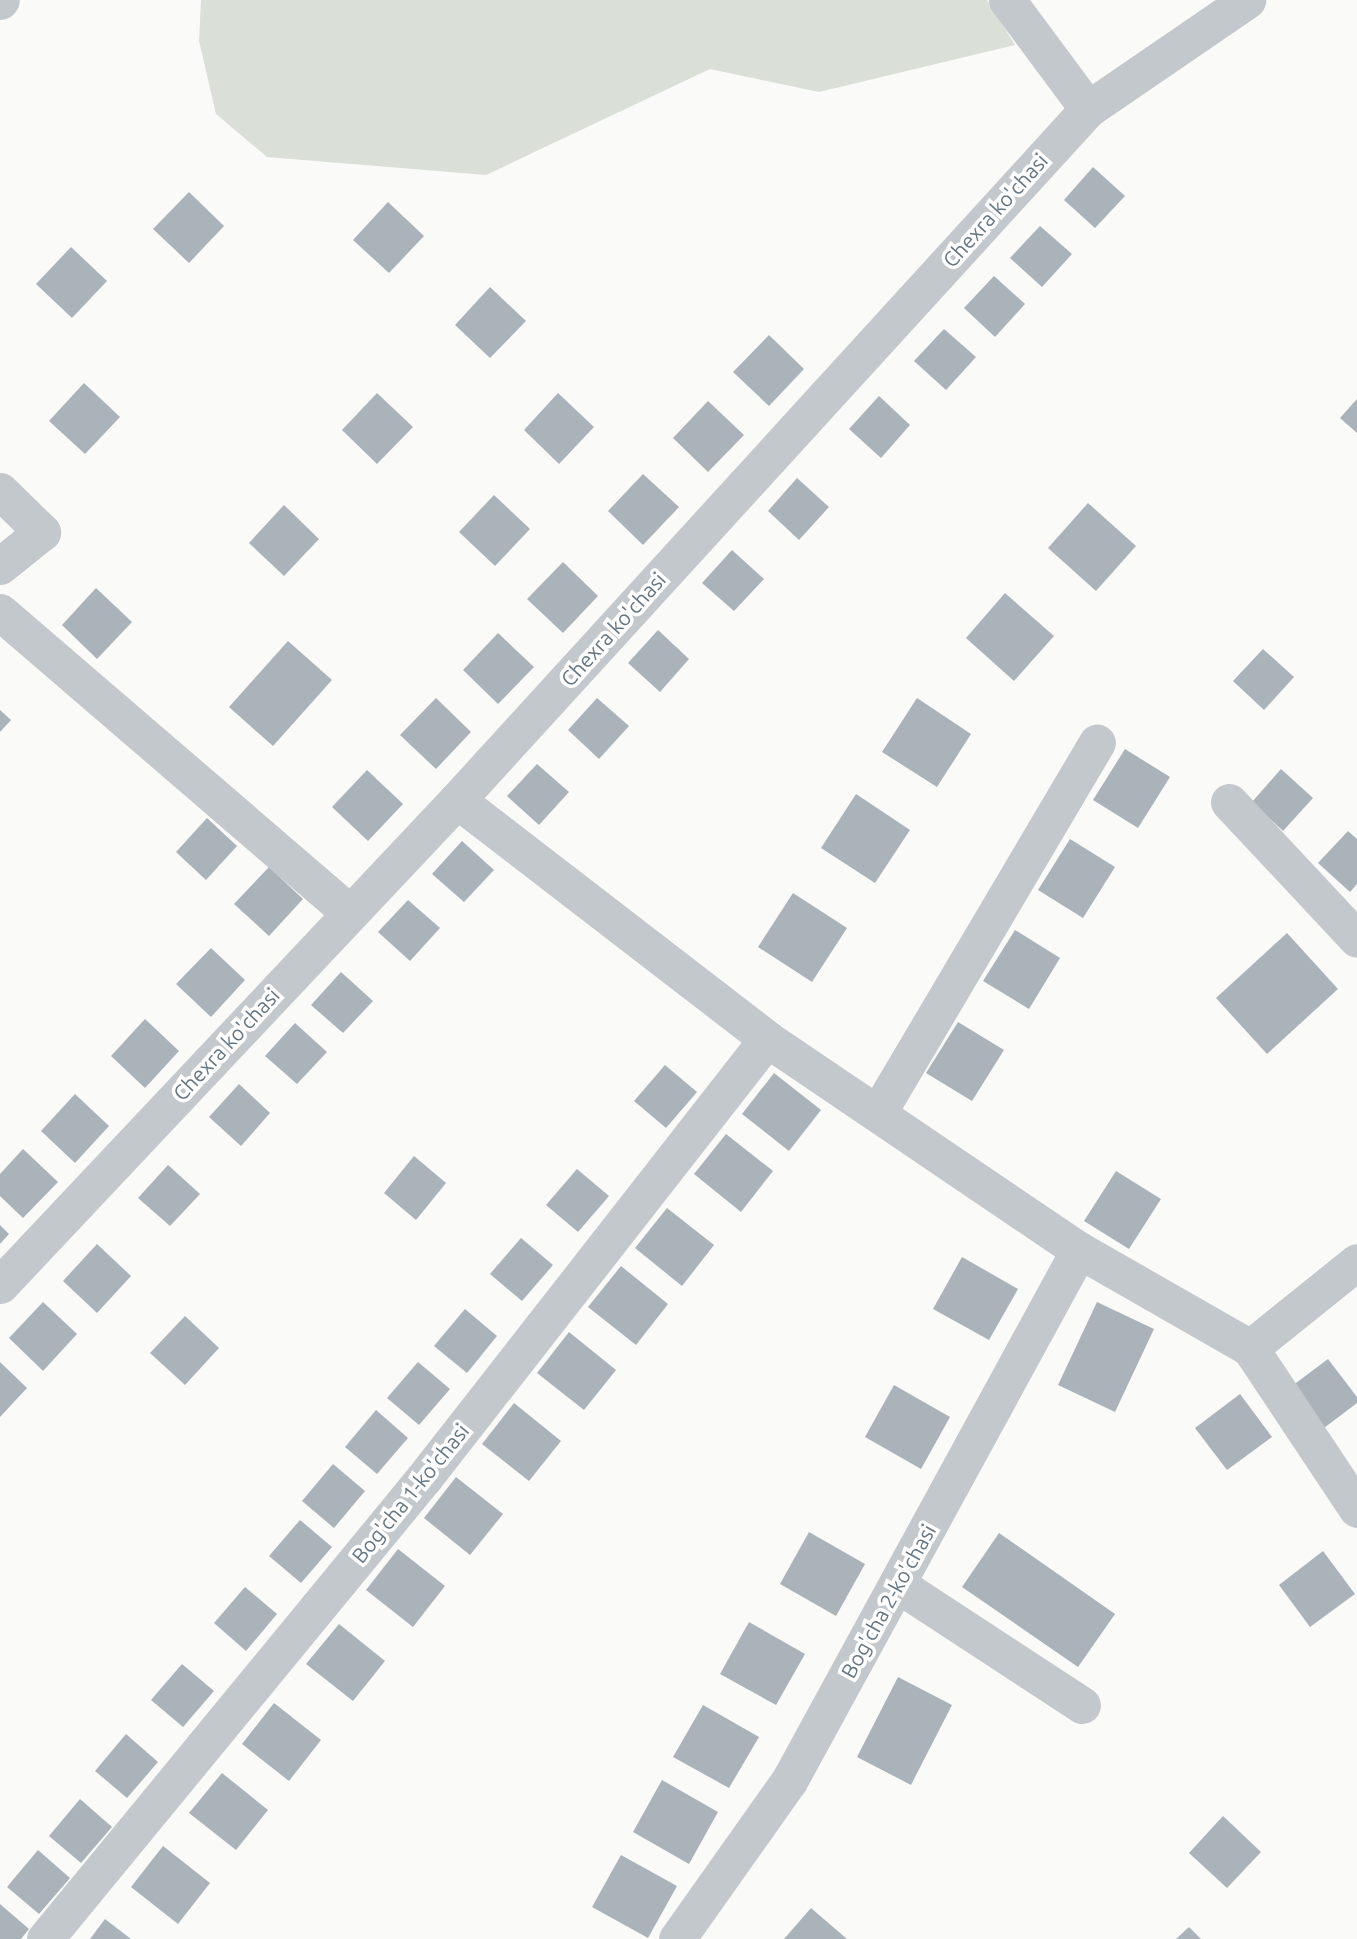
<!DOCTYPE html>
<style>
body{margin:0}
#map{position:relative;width:1357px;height:1939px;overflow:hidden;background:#fafaf8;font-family:Ubuntu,sans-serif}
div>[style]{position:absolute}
.green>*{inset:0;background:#dadfd7}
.building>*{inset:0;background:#aab3b9}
.street>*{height:37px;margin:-18.5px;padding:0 18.5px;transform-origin:18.5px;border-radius:18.5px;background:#c3c8cc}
span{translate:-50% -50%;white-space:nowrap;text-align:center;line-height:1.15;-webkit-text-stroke:7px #fff;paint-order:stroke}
.street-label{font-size:21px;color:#657683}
</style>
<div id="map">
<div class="green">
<div style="clip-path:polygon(201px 0,987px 0,1015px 45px,819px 92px,710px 69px,486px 175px,267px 157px,216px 114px,199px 41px)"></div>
</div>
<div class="building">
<div style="clip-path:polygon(1093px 167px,1125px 196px,1095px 228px,1064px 200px)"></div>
<div style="clip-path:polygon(189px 192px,224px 226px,189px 263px,153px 229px)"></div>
<div style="clip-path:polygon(388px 202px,424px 236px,389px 273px,353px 240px)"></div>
<div style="clip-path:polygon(1040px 226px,1072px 254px,1042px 287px,1010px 258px)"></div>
<div style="clip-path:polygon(71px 247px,107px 281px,72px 318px,36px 284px)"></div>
<div style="clip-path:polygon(994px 276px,1025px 304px,995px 337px,964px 308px)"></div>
<div style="clip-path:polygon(490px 287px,526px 321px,490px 358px,455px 325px)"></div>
<div style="clip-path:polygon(944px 329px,976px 357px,946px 390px,914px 361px)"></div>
<div style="clip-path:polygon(769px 335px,804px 369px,769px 406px,733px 372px)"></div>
<div style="clip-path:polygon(84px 383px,120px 417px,85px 454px,49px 421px)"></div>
<div style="clip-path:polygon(377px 393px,413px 427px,377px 464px,342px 430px)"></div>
<div style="clip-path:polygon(558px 393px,594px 427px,559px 464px,524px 430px)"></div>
<div style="clip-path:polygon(879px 396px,910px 425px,881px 458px,849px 429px)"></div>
<div style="clip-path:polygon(1357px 399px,1357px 433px,1340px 418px)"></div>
<div style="clip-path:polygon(708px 401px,744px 435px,708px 472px,673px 438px)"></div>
<div style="clip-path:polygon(643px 474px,679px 507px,643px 545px,608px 511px)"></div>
<div style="clip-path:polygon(797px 478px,829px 507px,799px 540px,768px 511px)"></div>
<div style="clip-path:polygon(494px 495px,530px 529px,495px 566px,459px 532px)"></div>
<div style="clip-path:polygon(1088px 503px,1136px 546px,1096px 591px,1048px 548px)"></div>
<div style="clip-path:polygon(284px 505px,319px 539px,284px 576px,249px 543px)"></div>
<div style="clip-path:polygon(732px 550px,764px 579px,734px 611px,702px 583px)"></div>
<div style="clip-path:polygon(563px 562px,598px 596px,563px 633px,527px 599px)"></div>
<div style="clip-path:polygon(96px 588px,132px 622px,97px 659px,62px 625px)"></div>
<div style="clip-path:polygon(1005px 593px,1054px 636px,1014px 681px,966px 638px)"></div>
<div style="clip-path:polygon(658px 630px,689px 659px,660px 692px,628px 663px)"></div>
<div style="clip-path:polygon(498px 633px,534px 667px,498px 704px,463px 670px)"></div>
<div style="clip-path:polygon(288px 641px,332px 680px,273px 746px,229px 707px)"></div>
<div style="clip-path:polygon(1263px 649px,1294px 677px,1264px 710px,1233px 681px)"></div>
<div style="clip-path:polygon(436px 698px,471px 732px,436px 769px,400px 735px)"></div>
<div style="clip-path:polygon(597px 698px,629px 726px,599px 759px,568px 730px)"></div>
<div style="clip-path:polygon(917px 698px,971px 734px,937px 787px,882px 752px)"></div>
<div style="clip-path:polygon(0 710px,11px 720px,0 732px)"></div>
<div style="clip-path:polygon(1125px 749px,1170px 777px,1138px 828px,1093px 800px)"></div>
<div style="clip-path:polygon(537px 764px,569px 792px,539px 825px,507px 796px)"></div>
<div style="clip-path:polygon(1281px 769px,1313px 798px,1283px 831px,1252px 802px)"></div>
<div style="clip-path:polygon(367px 770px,403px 804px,368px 841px,332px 807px)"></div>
<div style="clip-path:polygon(856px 794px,910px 830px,875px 883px,821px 848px)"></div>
<div style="clip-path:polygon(207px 818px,237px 846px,206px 880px,176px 852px)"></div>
<div style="clip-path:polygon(1348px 831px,1357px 839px,1357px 884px,1350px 892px,1318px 863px)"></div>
<div style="clip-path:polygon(1070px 839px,1115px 867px,1083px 918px,1038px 890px)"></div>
<div style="clip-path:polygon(462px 841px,494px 870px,464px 902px,432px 874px)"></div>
<div style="clip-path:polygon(269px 867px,303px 899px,269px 936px,234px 904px)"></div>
<div style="clip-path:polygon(793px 893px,847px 928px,812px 982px,758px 947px)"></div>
<div style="clip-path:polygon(408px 900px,440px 928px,410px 961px,378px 932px)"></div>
<div style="clip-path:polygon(1015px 930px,1060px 958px,1029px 1009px,983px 981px)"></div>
<div style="clip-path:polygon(1287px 933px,1338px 989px,1267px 1054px,1216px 998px)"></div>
<div style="clip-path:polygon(211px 948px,245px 980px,211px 1017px,176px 984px)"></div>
<div style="clip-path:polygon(341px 972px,373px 1001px,343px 1033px,311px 1005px)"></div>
<div style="clip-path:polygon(145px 1019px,179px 1051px,145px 1088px,111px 1056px)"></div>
<div style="clip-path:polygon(958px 1022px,1004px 1050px,972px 1101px,926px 1073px)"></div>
<div style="clip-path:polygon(295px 1023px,327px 1052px,297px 1084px,265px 1056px)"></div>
<div style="clip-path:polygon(665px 1065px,697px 1092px,666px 1128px,634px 1101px)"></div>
<div style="clip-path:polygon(774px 1073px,821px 1110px,789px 1151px,742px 1114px)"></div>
<div style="clip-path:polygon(239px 1084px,270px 1113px,241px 1146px,209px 1117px)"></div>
<div style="clip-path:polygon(75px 1094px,109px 1126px,75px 1163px,41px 1131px)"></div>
<div style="clip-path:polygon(726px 1134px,773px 1171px,741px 1212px,694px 1174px)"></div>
<div style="clip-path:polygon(23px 1149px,58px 1182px,23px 1218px,0 1196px,0 1174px)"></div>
<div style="clip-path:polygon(414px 1156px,446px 1183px,416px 1220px,384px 1193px)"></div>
<div style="clip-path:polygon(168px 1165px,200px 1194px,170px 1226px,138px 1198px)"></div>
<div style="clip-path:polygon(577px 1169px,609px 1196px,578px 1232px,546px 1205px)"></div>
<div style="clip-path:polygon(1116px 1171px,1161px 1199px,1129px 1249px,1084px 1221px)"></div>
<div style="clip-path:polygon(667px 1208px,714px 1245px,682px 1286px,635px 1248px)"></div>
<div style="clip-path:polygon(0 1225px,9px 1234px,0 1244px)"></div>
<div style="clip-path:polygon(521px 1238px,553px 1265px,522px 1301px,490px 1274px)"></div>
<div style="clip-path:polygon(97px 1244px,131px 1276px,97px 1313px,63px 1281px)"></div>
<div style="clip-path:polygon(962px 1257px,1018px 1289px,989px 1340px,933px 1309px)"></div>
<div style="clip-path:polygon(621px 1266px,668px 1304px,636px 1345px,588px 1307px)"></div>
<div style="clip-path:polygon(43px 1302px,77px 1334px,43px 1371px,9px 1338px)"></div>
<div style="clip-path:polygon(1097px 1302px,1154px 1329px,1115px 1412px,1058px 1385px)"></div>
<div style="clip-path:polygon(465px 1309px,497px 1336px,467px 1373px,434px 1346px)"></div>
<div style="clip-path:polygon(185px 1316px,219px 1348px,185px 1385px,150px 1353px)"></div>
<div style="clip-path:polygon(569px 1332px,616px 1370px,584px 1410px,537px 1373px)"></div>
<div style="clip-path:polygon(1328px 1359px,1357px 1397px,1357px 1403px,1316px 1434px,1284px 1392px)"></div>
<div style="clip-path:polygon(0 1362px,27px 1388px,0 1417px)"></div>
<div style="clip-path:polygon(418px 1362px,450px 1389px,419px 1425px,387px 1398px)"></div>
<div style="clip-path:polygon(894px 1385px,950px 1417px,921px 1469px,865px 1437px)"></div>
<div style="clip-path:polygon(1240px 1394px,1272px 1437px,1227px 1470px,1195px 1428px)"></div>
<div style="clip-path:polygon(514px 1403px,561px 1441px,529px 1481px,482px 1444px)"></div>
<div style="clip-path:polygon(376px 1410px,408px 1438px,377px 1474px,345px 1447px)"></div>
<div style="clip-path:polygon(333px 1464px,365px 1491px,334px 1528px,302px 1501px)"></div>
<div style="clip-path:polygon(456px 1477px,503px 1514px,470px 1555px,424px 1518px)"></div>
<div style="clip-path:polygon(300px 1520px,332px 1547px,301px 1583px,269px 1556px)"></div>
<div style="clip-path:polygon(809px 1532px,865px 1564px,836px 1616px,780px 1584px)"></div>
<div style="clip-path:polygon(999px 1533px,1115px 1614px,1078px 1667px,962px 1587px)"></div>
<div style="clip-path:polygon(398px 1549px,445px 1586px,413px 1627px,366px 1590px)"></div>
<div style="clip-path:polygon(1323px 1551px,1355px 1594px,1310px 1627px,1279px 1585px)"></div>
<div style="clip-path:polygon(245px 1587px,277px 1614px,246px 1651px,214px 1623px)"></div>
<div style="clip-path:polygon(749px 1622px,805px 1654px,776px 1705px,720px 1674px)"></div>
<div style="clip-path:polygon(339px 1624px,385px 1661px,353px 1701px,306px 1664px)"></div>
<div style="clip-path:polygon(182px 1664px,214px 1691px,183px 1727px,151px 1700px)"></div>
<div style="clip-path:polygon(898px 1677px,952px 1705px,911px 1785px,857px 1757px)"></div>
<div style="clip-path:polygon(274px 1703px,321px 1740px,289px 1781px,242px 1744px)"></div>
<div style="clip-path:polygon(703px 1705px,759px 1737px,729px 1788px,673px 1757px)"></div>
<div style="clip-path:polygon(126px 1734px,158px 1762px,127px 1798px,95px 1771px)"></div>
<div style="clip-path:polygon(222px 1773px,268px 1810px,236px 1850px,189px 1813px)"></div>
<div style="clip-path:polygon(662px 1780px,718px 1812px,689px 1864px,633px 1832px)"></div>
<div style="clip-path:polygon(80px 1799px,112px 1827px,81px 1863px,49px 1836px)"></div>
<div style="clip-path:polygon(1223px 1816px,1261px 1852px,1227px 1888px,1189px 1853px)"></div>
<div style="clip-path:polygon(163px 1846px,210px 1883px,178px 1924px,131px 1887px)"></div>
<div style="clip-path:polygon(38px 1850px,70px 1878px,39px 1914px,7px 1887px)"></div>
<div style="clip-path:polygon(621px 1855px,677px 1886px,648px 1938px,592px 1907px)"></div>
<div style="clip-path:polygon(0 1904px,29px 1929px,21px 1939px,0 1939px)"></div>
<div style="clip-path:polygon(811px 1908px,847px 1939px,784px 1939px)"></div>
<div style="clip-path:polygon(105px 1919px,131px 1939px,90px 1939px)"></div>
<div style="clip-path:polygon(1189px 1927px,1201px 1939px,1176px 1939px)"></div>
</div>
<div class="street">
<div style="left:1007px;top:0;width:136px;rotate:53.4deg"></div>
<div style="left:0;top:1px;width:1px;rotate:-45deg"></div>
<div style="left:0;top:491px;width:59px;rotate:44.3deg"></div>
<div style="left:42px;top:532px;width:54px;rotate:141deg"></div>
<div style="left:0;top:612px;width:460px;rotate:40.7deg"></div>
<div style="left:457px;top:800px;width:391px;rotate:37.6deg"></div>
<div style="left:767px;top:1039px;width:377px;rotate:34.1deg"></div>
<div style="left:1079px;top:1250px;width:197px;rotate:29.8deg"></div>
<div style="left:1250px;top:1348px;width:193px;rotate:56.4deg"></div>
<div style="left:1229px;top:802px;width:187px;rotate:46.9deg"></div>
<div style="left:879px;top:1111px;width:428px;rotate:-59.4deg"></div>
<div style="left:0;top:1285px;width:666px;rotate:-46.7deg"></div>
<div style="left:457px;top:800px;width:936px;rotate:-47.6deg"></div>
<div style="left:1088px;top:109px;width:193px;rotate:-34.4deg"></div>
<div style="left:1250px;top:1348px;width:137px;rotate:-38.8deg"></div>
<div style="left:897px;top:1584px;width:221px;rotate:33.2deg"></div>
<div style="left:45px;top:1939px;width:597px;rotate:-50.58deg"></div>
<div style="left:424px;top:1478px;width:557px;rotate:-52deg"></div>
<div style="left:677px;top:1939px;width:194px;rotate:-54.7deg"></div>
<div style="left:789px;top:1781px;width:605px;rotate:-61.36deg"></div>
</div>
<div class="street-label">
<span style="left:995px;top:210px;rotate:-48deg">Chexra ko'chasi</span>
<span style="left:613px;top:629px;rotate:-48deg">Chexra ko'chasi</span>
<span style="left:226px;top:1044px;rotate:-47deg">Chexra ko'chasi</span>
<span style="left:410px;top:1493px;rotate:-51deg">Bog'cha 1-ko'chasi</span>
<span style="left:888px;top:1601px;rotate:-61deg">Bog'cha 2-ko'chasi</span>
</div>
</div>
